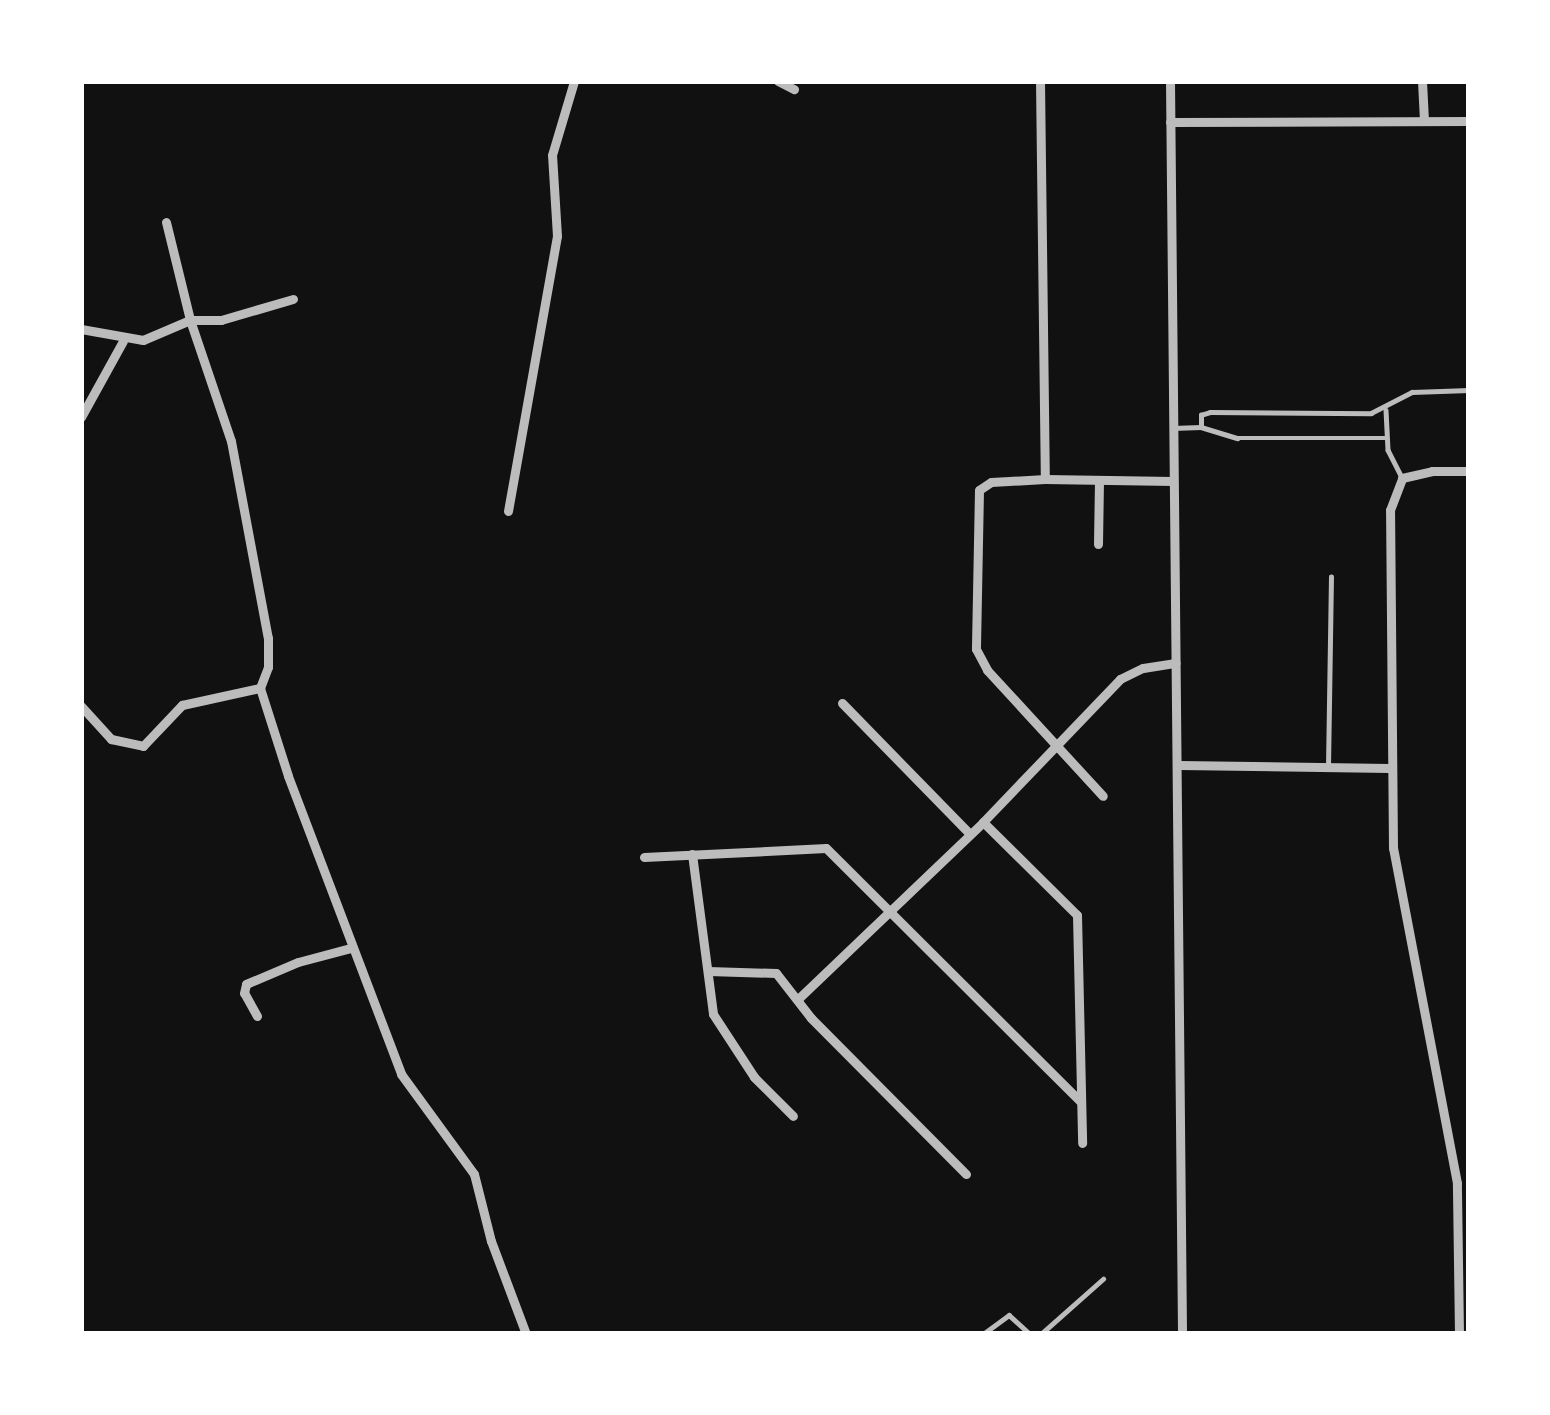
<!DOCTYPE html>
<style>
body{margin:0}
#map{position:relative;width:1550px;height:1415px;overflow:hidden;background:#111;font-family:"Varela Round",sans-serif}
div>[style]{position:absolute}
.service>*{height:4.5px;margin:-2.25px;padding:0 2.25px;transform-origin:2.25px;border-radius:2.25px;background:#bcbcbc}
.minor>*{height:9px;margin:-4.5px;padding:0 4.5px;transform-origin:4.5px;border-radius:4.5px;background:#bcbcbc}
span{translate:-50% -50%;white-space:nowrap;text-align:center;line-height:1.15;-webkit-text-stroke:12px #fff;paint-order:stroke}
.frame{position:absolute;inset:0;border:84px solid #fff;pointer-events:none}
</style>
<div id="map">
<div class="service">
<div style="left:1386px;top:410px;width:40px;rotate:87.1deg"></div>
<div style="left:1388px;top:450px;width:31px;rotate:63deg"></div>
<div style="left:1201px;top:427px;width:12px;rotate:-90deg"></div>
<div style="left:1201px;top:415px;width:9px;rotate:-18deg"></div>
<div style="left:1210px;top:412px;width:161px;rotate:0.4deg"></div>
<div style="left:1371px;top:413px;width:46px;rotate:-27.1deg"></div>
<div style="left:1412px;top:392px;width:57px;rotate:-2deg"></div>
<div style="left:1172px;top:428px;width:29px;rotate:-2deg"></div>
<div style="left:1201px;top:427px;width:38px;rotate:17deg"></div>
<div style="left:1237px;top:438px;width:150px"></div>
<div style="left:1328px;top:767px;width:190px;rotate:-89.1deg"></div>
<div style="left:983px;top:1334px;width:32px;rotate:-36deg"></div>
<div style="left:1009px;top:1315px;width:28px;rotate:42deg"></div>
<div style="left:1041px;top:1334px;width:83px;rotate:-41.6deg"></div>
</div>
<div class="minor">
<div style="left:778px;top:81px;width:18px;rotate:27deg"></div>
<div style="left:1040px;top:81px;width:398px;rotate:89.3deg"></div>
<div style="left:1045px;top:479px;width:54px;rotate:176.8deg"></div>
<div style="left:991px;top:482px;width:14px;rotate:146deg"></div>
<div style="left:979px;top:490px;width:159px;rotate:91.1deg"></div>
<div style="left:976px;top:649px;width:24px;rotate:62deg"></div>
<div style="left:987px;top:670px;width:171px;rotate:47.4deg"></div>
<div style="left:1170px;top:81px;width:1253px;rotate:89.45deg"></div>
<div style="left:1422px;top:81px;width:40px;rotate:87.1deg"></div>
<div style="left:1170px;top:122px;width:299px;rotate:-0.2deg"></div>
<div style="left:166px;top:222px;width:101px;rotate:76.2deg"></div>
<div style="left:190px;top:320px;width:128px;rotate:71.3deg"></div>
<div style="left:231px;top:441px;width:200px;rotate:79.4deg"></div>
<div style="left:268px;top:638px;width:29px;rotate:90deg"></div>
<div style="left:268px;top:667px;width:22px;rotate:111deg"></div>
<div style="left:260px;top:688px;width:92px;rotate:72.3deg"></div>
<div style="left:288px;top:776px;width:319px;rotate:69.2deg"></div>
<div style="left:401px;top:1074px;width:124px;rotate:53.9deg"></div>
<div style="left:474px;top:1174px;width:69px;rotate:75.8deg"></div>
<div style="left:491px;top:1241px;width:99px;rotate:69.4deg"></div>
<div style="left:81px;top:329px;width:63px;rotate:10.1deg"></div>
<div style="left:143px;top:340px;width:51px;rotate:-23.1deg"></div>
<div style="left:190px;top:320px;width:31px"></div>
<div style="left:221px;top:320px;width:75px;rotate:-16.3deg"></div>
<div style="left:81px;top:417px;width:87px;rotate:-61.1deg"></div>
<div style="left:1045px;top:479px;width:128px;rotate:0.9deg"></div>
<div style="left:508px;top:511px;width:279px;rotate:-79.9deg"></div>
<div style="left:557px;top:236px;width:81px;rotate:-93.5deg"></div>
<div style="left:552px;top:155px;width:77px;rotate:-73.4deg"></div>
<div style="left:1098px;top:544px;width:63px;rotate:-89.1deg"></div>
<div style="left:842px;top:703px;width:183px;rotate:45.7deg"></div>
<div style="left:81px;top:706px;width:45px;rotate:47.7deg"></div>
<div style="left:111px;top:739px;width:33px;rotate:12deg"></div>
<div style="left:143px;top:746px;width:57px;rotate:-46.4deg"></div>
<div style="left:182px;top:705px;width:80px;rotate:-12.3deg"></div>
<div style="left:1179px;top:765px;width:210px;rotate:0.8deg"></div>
<div style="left:983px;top:822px;width:132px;rotate:44.7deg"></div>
<div style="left:1077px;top:915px;width:228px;rotate:88.7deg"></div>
<div style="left:692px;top:854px;width:161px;rotate:82.5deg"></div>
<div style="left:713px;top:1014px;width:75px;rotate:56.9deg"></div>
<div style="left:754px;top:1077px;width:55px;rotate:45deg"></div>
<div style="left:644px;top:857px;width:182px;rotate:-2.8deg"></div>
<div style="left:826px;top:848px;width:359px;rotate:44.9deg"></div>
<div style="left:708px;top:971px;width:68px;rotate:1.7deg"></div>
<div style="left:776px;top:973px;width:57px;rotate:52.1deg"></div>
<div style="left:811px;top:1018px;width:220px;rotate:45.2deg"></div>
<div style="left:798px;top:999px;width:256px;rotate:-43.7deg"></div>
<div style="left:983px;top:822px;width:198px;rotate:-46.2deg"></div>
<div style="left:1120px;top:679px;width:25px;rotate:-26deg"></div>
<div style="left:1143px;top:668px;width:33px;rotate:-9deg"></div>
<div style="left:257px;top:1016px;width:26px;rotate:-119deg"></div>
<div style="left:244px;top:993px;width:9px;rotate:-77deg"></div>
<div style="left:246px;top:984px;width:56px;rotate:-22.9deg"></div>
<div style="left:298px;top:962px;width:55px;rotate:-14.8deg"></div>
<div style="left:1459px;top:1334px;width:151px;rotate:-90.8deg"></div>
<div style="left:1457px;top:1183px;width:341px;rotate:-100.8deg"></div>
<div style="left:1393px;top:848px;width:338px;rotate:-90.5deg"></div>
<div style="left:1390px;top:510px;width:34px;rotate:-69deg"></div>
<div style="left:1402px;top:478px;width:31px;rotate:-13deg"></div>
<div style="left:1432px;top:471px;width:37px"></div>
</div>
<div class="frame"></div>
</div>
